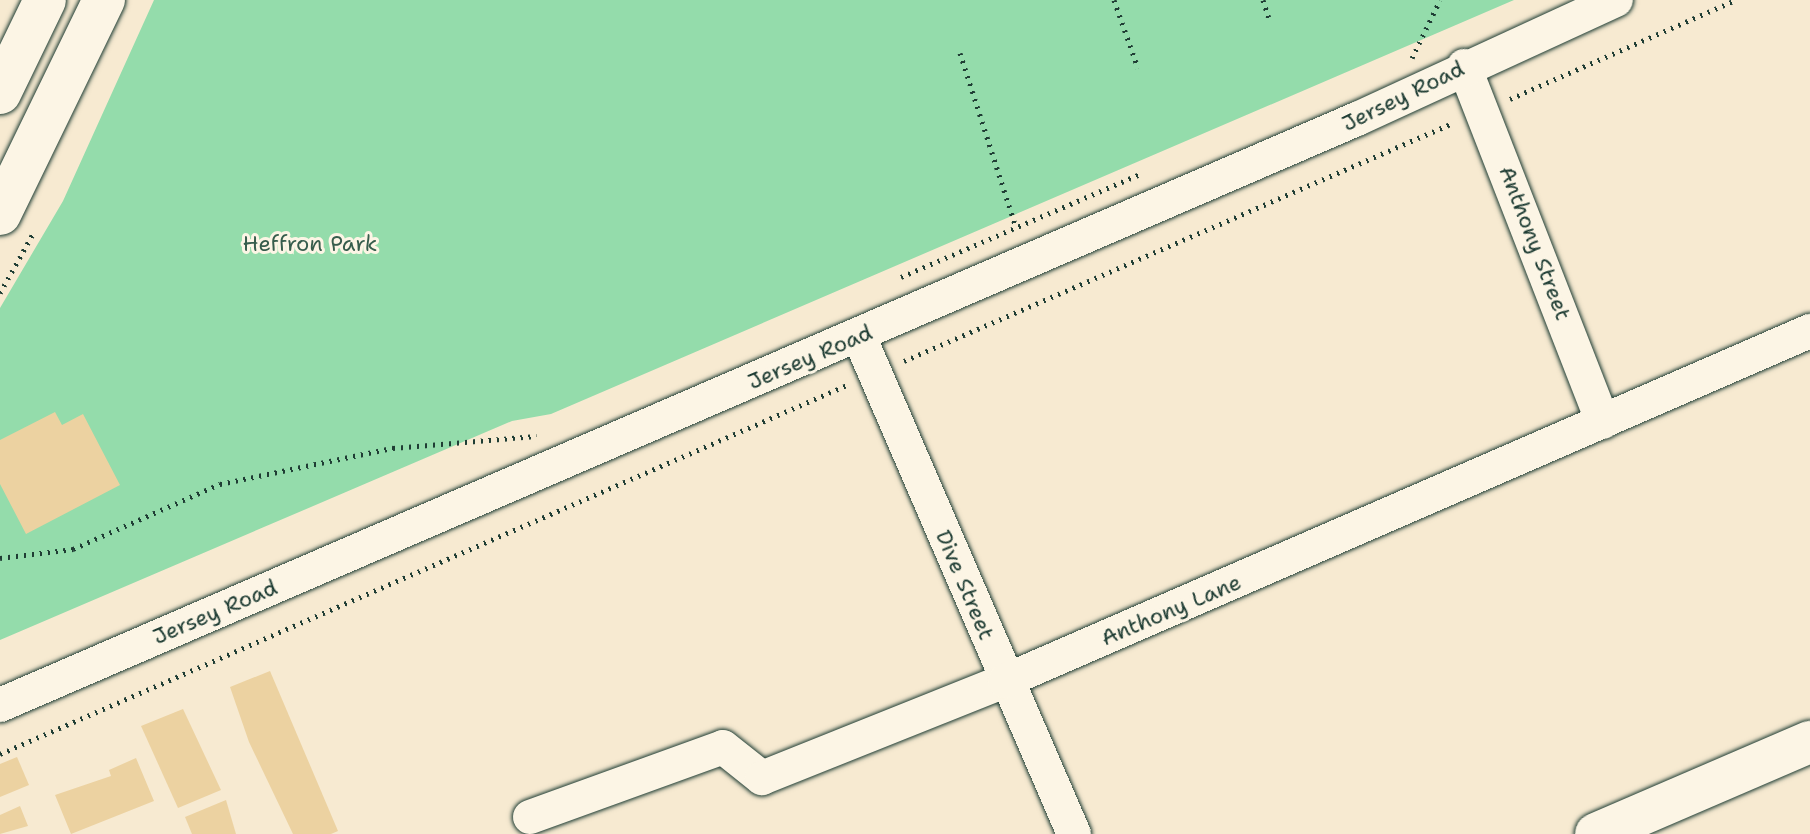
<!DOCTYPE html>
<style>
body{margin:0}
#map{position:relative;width:1810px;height:834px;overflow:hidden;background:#f7ead1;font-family:"Shantell Sans",sans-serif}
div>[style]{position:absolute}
.green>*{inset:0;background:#94dcab}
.building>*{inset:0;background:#ecd2a1}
.path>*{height:5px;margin-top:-2.5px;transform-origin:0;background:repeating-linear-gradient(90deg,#1f3d34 0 2px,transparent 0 8px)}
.roads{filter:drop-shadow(0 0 2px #1f3d34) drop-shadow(0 0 2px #1f3d34)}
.minor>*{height:34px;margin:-17px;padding:0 17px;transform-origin:17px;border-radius:17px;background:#fcf5e5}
.major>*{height:42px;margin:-21px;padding:0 21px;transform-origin:21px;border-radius:21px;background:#fcf5e5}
span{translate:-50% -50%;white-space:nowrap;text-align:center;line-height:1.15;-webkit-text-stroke:6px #fcf5e5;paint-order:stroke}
.street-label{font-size:22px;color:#1f3d34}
.park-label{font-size:22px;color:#365d4c}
</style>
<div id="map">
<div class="green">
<div style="clip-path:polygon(154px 0,1514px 0,551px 414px,512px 421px,0 640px,0 651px,0 308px,63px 201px)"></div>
</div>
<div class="building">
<div style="clip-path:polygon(55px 412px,62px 425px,83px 414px,120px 485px,26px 534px,0 484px,0 440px)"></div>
<div style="clip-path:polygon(270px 671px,338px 831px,331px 834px,293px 834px,249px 742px,230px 687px)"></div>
<div style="clip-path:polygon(183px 709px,221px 790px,178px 808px,141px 726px)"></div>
<div style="clip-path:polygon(17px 757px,29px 785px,0 797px,0 764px)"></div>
<div style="clip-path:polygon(136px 758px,154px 801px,71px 834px,55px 795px,111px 776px,109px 770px)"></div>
<div style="clip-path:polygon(226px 800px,236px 834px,192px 834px,185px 817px)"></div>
<div style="clip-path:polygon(20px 806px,28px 826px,0 834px,0 815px)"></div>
</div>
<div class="path">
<div style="left:1114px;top:0;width:72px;rotate:70.6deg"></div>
<div style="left:1263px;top:0;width:23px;rotate:72deg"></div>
<div style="left:960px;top:53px;width:183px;rotate:72.2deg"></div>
<div style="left:1412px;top:58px;width:64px;rotate:-64.2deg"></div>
<div style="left:1510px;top:99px;width:247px;rotate:-23.7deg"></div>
<div style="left:901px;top:277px;width:262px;rotate:-23.3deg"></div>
<div style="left:0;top:293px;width:70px;rotate:-60.9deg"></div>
<div style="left:904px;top:361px;width:598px;rotate:-23.44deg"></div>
<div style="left:0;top:558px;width:74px;rotate:-7deg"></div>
<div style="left:73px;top:549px;width:161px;rotate:-23.9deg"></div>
<div style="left:220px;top:484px;width:177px;rotate:-11.8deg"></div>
<div style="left:393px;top:448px;width:144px;rotate:-4.8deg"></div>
<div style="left:0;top:754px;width:924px;rotate:-23.54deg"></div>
</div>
<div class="roads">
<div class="minor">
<div style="left:1464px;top:66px;width:382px;rotate:68.7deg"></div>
<div style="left:859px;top:336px;width:542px;rotate:66.65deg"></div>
<div style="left:0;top:705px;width:1478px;rotate:-23.36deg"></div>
<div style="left:1357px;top:119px;width:285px;rotate:-24.7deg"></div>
<div style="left:530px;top:817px;width:205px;rotate:-19.9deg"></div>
<div style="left:723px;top:747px;width:50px;rotate:38.5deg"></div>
<div style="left:762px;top:778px;width:262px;rotate:-21.8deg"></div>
<div style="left:1005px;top:681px;width:878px;rotate:-23.5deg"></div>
</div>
<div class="major">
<div style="left:0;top:93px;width:103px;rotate:-64.2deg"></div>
<div style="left:0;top:214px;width:238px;rotate:-64.1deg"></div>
<div style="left:1596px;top:834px;width:233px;rotate:-23.3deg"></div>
</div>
</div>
<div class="street-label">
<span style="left:1403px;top:96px;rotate:-26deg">Jersey Road</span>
<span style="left:1535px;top:243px;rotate:69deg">Anthony Street</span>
<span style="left:810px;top:357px;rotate:-23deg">Jersey Road</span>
<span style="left:965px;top:585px;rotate:67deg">Dive Street</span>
<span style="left:1171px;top:610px;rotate:-23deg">Anthony Lane</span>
<span style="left:215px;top:612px;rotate:-23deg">Jersey Road</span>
</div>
<div class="park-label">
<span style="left:310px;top:244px">Heffron Park</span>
</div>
</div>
